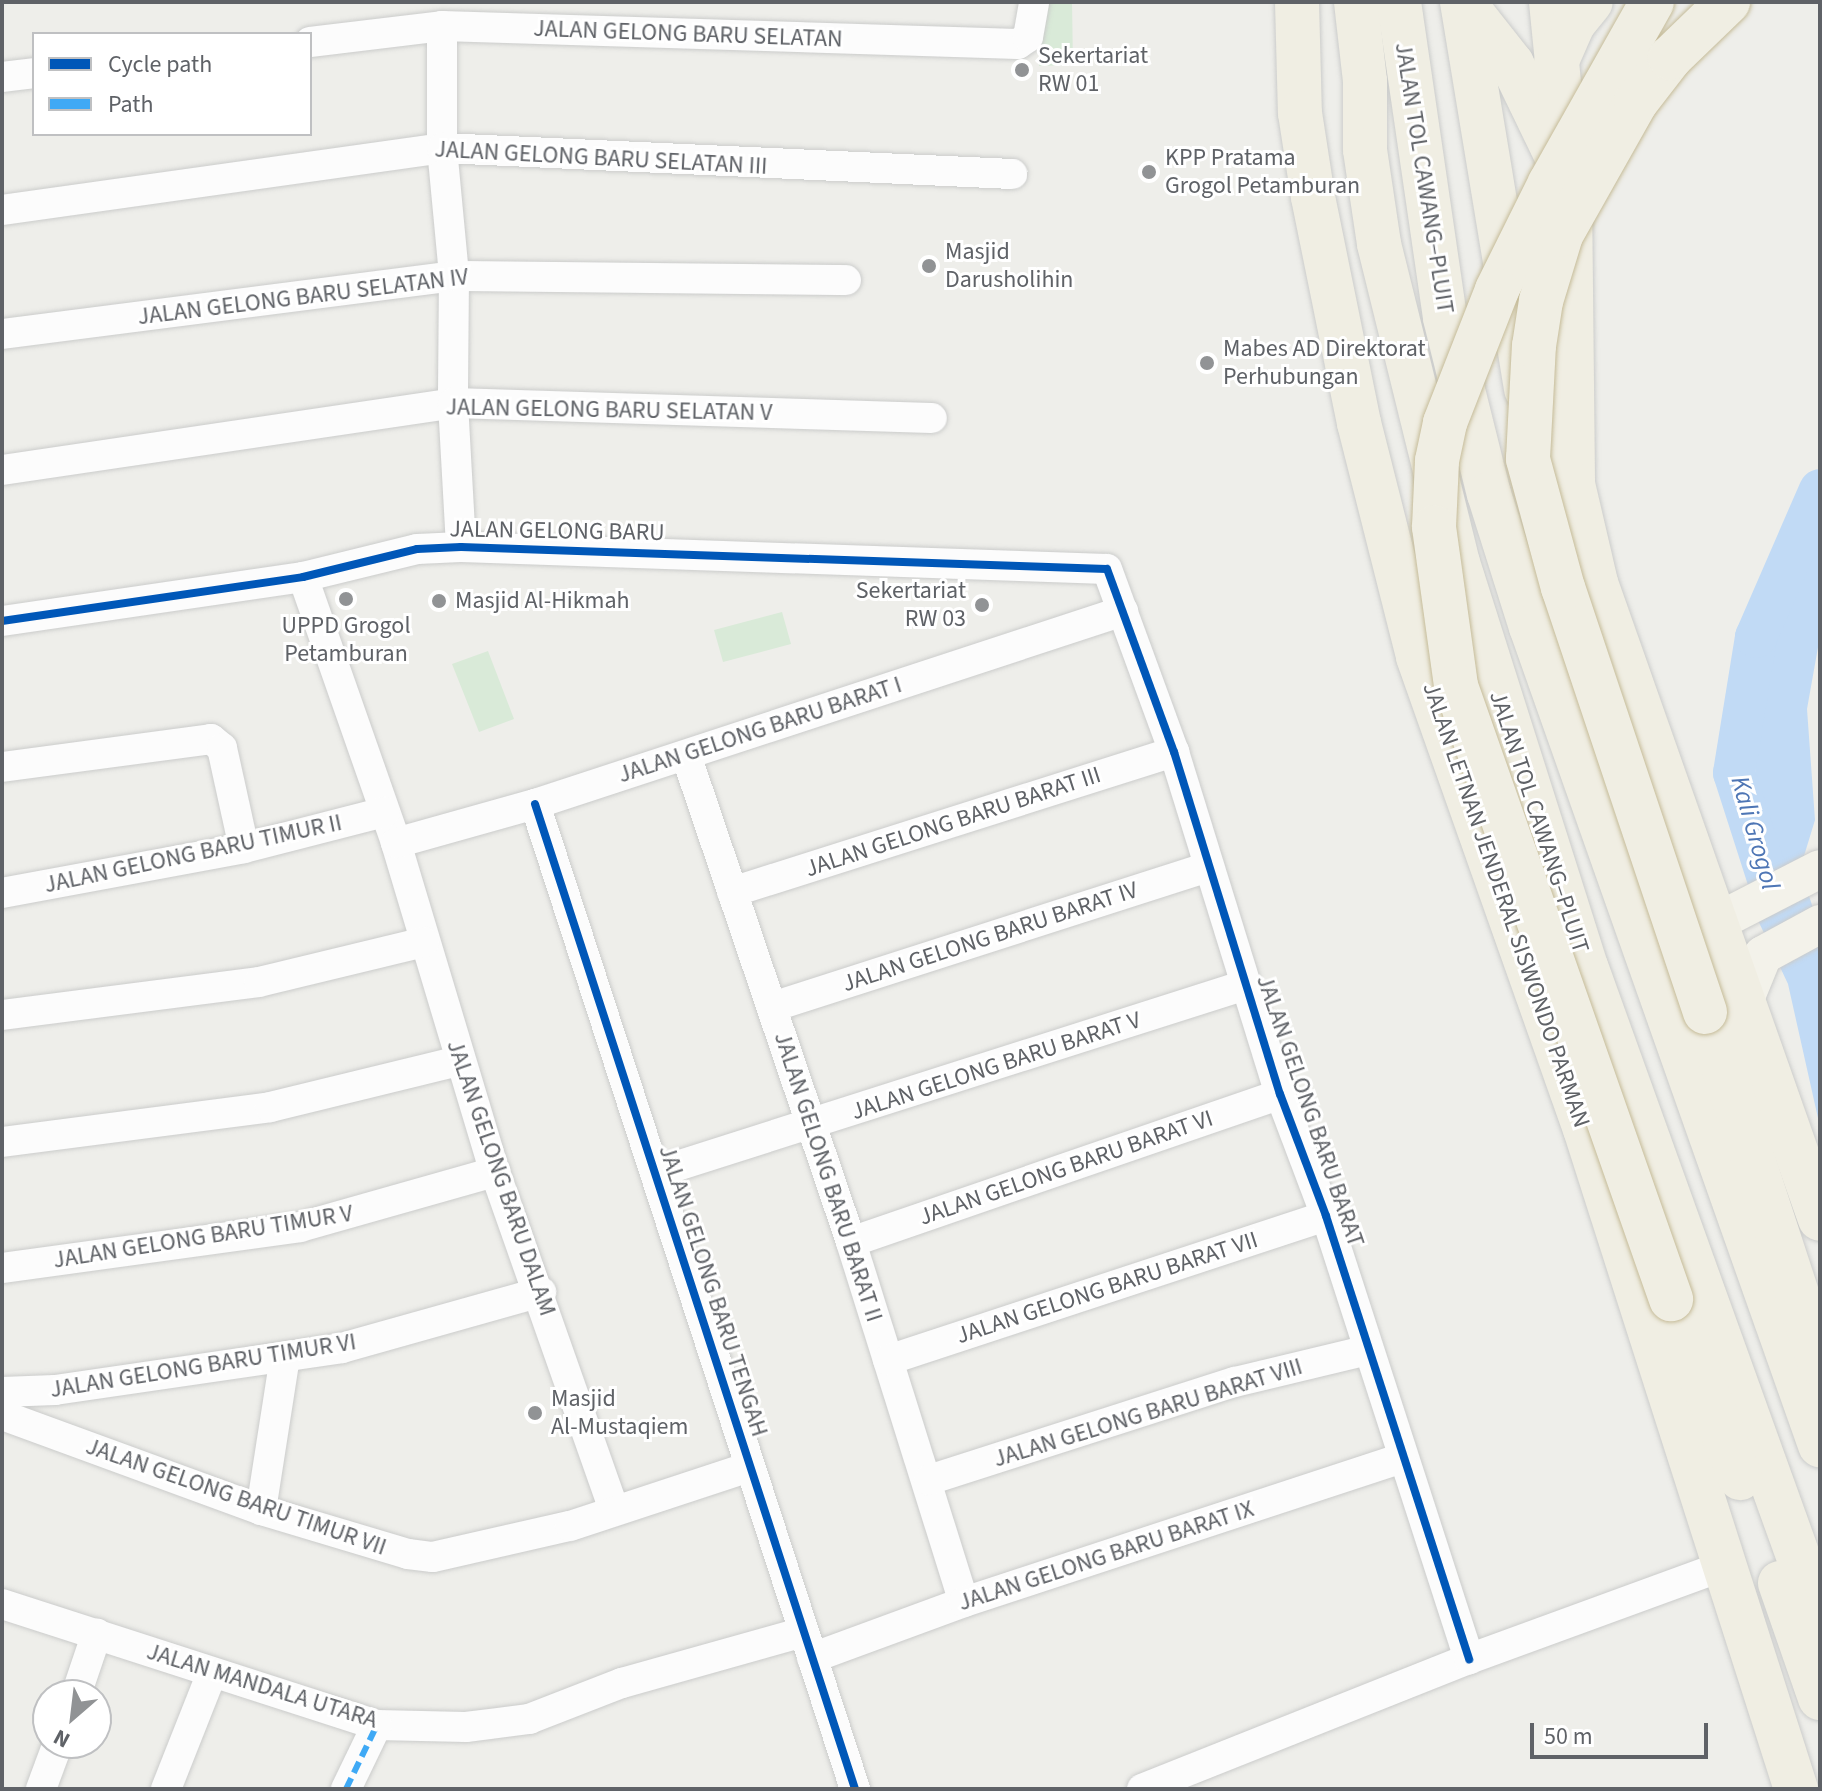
<!DOCTYPE html>
<meta charset="utf-8">
<style>
body{margin:0}
#map{position:relative;width:1822px;height:1791px;overflow:hidden;background:#eeeeea;font-family:"Source Sans 3",sans-serif}
div>[style]{position:absolute}
.green>*{inset:0;background:#d9ead8}
.water>*{inset:0;background:#c1daf5}
.river>*{height:42px;margin:-21px;padding:0 21px;transform-origin:21px;border-radius:21px;background:#c1daf5}
.roads{filter:drop-shadow(0 0 2px #cbcccb) drop-shadow(0 0 2px #cbcccb)}
.minor>*{height:30px;margin:-15px;padding:0 15px;transform-origin:15px;border-radius:15px;background:#fcfcfc}
.major>*{height:38px;margin:-19px;padding:0 19px;transform-origin:19px;border-radius:19px;background:#f3f2ea}
.highway>*{height:44px;margin:-22px;padding:0 22px;transform-origin:22px;border-radius:22px;background:#f0eee3}
.bridges{filter:drop-shadow(0 0 2px #c5bb98) drop-shadow(0 0 2px #c5bb98)}
.highway-bridge>*{height:44px;margin:-22px;padding:0 22px;transform-origin:22px;border-radius:22px;background:#f0eee3}
.quiet>*{height:6px;margin-top:-3px;transform-origin:0;background:repeating-linear-gradient(90deg,#3fa9f5 0 12px,transparent 0 18px)}
.cycleway>*{height:8px;margin:-4px;padding:0 4px;transform-origin:4px;border-radius:4px;background:#0057b8}
.dots>*{width:22px;height:22px;translate:-50% -50%;box-sizing:border-box;border:4px solid #fff;border-radius:50%}
span{translate:-50% -50%;white-space:nowrap;text-align:center;line-height:1.15;-webkit-text-stroke:6px #fff;paint-order:stroke}
.street-label{font-size:24px;color:#5f6267}
.poi-label{font-size:24px;color:#5f6267}
.left{translate:0 -50%;text-align:left}
.right{translate:-100% -50%;text-align:right}
.water-label{font-size:26px;color:#4e76b5;font-style:italic}
.frame{position:absolute;inset:0;border:4px solid #5f6267;pointer-events:none}
.legend{position:absolute;left:32px;top:32px;width:280px;height:104px;box-sizing:border-box;background:#fff;border:2px solid #bfc0c2;margin:0;padding:10px 14px;list-style:none;font-size:24px;color:#5f6267}
.legend li{display:flex;align-items:center;gap:16px;height:40px}
.legend b{width:40px;border:2px solid #bfc0c2}
.north{position:absolute;left:32px;top:1679px;width:80px;height:80px;box-sizing:border-box;background:#fff;border:2px solid #bfc0c2;border-radius:50%;rotate:208deg;font-size:22px;font-weight:700;line-height:32px;text-align:center;color:#5f6267}
.north::after{content:'';display:block;margin:auto;width:28px;height:36px;background:#919395;clip-path:polygon(50% 0,100% 100%,50% 72%,0 100%)}
.scale{position:absolute;left:1530px;top:1723px;width:178px;height:36px;box-sizing:border-box;border:4px solid #5f6267;border-top:0;padding-left:10px;font-size:24px;line-height:28px;white-space:nowrap;color:#5f6267;-webkit-text-stroke:6px #fff;paint-order:stroke}
</style>
<div id="map">
<div class="green">
<div style="clip-path:polygon(1038px 2px,1072px 2px,1073px 65px,1039px 66px)"></div>
<div style="clip-path:polygon(782px 612px,791px 644px,723px 662px,714px 630px)"></div>
<div style="clip-path:polygon(488px 651px,514px 719px,479px 732px,452px 664px)"></div>
</div>
<div class="water">
<div style="clip-path:polygon(1820px 480px,1820px 636px,1807px 709px,1815px 820px,1800px 869px,1820px 929px,1820px 1127px,1788px 984px,1747px 897px,1757px 815px,1754px 732px,1765px 651px,1799px 512px)"></div>
</div>
<div class="river">
<div style="left:1771px;top:888px;width:121px;rotate:-107.8deg"></div>
<div style="left:1734px;top:773px;width:138px;rotate:-80.8deg"></div>
<div style="left:1756px;top:637px;width:160px;rotate:-66.5deg"></div>
</div>
<div class="roads">
<div class="minor">
<div style="left:442px;top:26px;width:122px;rotate:90deg"></div>
<div style="left:442px;top:148px;width:129px;rotate:84.6deg"></div>
<div style="left:454px;top:276px;width:127px;rotate:90.5deg"></div>
<div style="left:453px;top:403px;width:144px;rotate:86.8deg"></div>
<div style="left:310px;top:42px;width:133px;rotate:-6.9deg"></div>
<div style="left:442px;top:26px;width:576px;rotate:1.79deg"></div>
<div style="left:1018px;top:44px;width:12px;rotate:-35deg"></div>
<div style="left:1028px;top:37px;width:36px;rotate:-80deg"></div>
<div style="left:2px;top:77px;width:32px;rotate:-7deg"></div>
<div style="left:2px;top:210px;width:444px;rotate:-8deg"></div>
<div style="left:442px;top:148px;width:571px;rotate:2.61deg"></div>
<div style="left:2px;top:334px;width:456px;rotate:-7.3deg"></div>
<div style="left:454px;top:276px;width:392px;rotate:0.6deg"></div>
<div style="left:2px;top:470px;width:456px;rotate:-8.4deg"></div>
<div style="left:453px;top:403px;width:479px;rotate:1.8deg"></div>
<div style="left:303px;top:577px;width:282px;rotate:70.7deg"></div>
<div style="left:396px;top:843px;width:344px;rotate:73.3deg"></div>
<div style="left:495px;top:1172px;width:358px;rotate:70.6deg"></div>
<div style="left:2px;top:621px;width:304px;rotate:-8.3deg"></div>
<div style="left:303px;top:577px;width:117px;rotate:-13.8deg"></div>
<div style="left:417px;top:549px;width:44px;rotate:-2.6deg"></div>
<div style="left:461px;top:547px;width:646px;rotate:1.95deg"></div>
<div style="left:1107px;top:569px;width:195px;rotate:69.9deg"></div>
<div style="left:1174px;top:752px;width:358px;rotate:72.8deg"></div>
<div style="left:1280px;top:1094px;width:130px;rotate:69.3deg"></div>
<div style="left:1326px;top:1216px;width:466px;rotate:72.1deg"></div>
<div style="left:686px;top:755px;width:514px;rotate:71.28deg"></div>
<div style="left:851px;top:1242px;width:377px;rotate:72.6deg"></div>
<div style="left:2px;top:767px;width:211px;rotate:-7.6deg"></div>
<div style="left:211px;top:739px;width:14px;rotate:39deg"></div>
<div style="left:222px;top:748px;width:102px;rotate:77.6deg"></div>
<div style="left:535px;top:804px;width:1036px;rotate:72deg"></div>
<div style="left:396px;top:843px;width:144px;rotate:-15.7deg"></div>
<div style="left:535px;top:804px;width:619px;rotate:-18.17deg"></div>
<div style="left:732px;top:892px;width:464px;rotate:-17.6deg"></div>
<div style="left:2px;top:893px;width:246px;rotate:-10.5deg"></div>
<div style="left:244px;top:848px;width:145px;rotate:-14.4deg"></div>
<div style="left:772px;top:1007px;width:458px;rotate:-17.8deg"></div>
<div style="left:2px;top:1015px;width:259px;rotate:-7.3deg"></div>
<div style="left:259px;top:982px;width:170px;rotate:-13.6deg"></div>
<div style="left:2px;top:1142px;width:270px;rotate:-7.4deg"></div>
<div style="left:270px;top:1107px;width:195px;rotate:-13.7deg"></div>
<div style="left:655px;top:1173px;width:619px;rotate:-17.67deg"></div>
<div style="left:851px;top:1242px;width:454px;rotate:-19deg"></div>
<div style="left:2px;top:1268px;width:301px;rotate:-7.8deg"></div>
<div style="left:300px;top:1227px;width:203px;rotate:-15.8deg"></div>
<div style="left:888px;top:1360px;width:461px;rotate:-18.2deg"></div>
<div style="left:2px;top:1392px;width:53px;rotate:-2.2deg"></div>
<div style="left:55px;top:1390px;width:290px;rotate:-8.3deg"></div>
<div style="left:342px;top:1348px;width:207px;rotate:-15.7deg"></div>
<div style="left:2px;top:1415px;width:276px;rotate:20.1deg"></div>
<div style="left:261px;top:1510px;width:153px;rotate:16.7deg"></div>
<div style="left:408px;top:1554px;width:25px;rotate:7deg"></div>
<div style="left:433px;top:1557px;width:140px;rotate:-12.8deg"></div>
<div style="left:570px;top:1526px;width:188px;rotate:-18.2deg"></div>
<div style="left:929px;top:1480px;width:321px;rotate:-17.8deg"></div>
<div style="left:1235px;top:1382px;width:137px;rotate:-13.5deg"></div>
<div style="left:261px;top:1510px;width:155px;rotate:-81.1deg"></div>
<div style="left:2px;top:1604px;width:394px;rotate:17.9deg"></div>
<div style="left:377px;top:1725px;width:89px;rotate:1.3deg"></div>
<div style="left:466px;top:1727px;width:64px;rotate:-7.2deg"></div>
<div style="left:529px;top:1719px;width:100px;rotate:-21.2deg"></div>
<div style="left:622px;top:1683px;width:188px;rotate:-15.7deg"></div>
<div style="left:812px;top:1658px;width:162px;rotate:-20.2deg"></div>
<div style="left:964px;top:1602px;width:460px;rotate:-18.2deg"></div>
<div style="left:76px;top:1695px;width:65px;rotate:-71.3deg"></div>
<div style="left:41px;top:1789px;width:49px;rotate:-69.7deg"></div>
<div style="left:166px;top:1789px;width:125px;rotate:-68.4deg"></div>
<div style="left:346px;top:1789px;width:71px;rotate:-64.2deg"></div>
<div style="left:1142px;top:1789px;width:352px;rotate:-21.7deg"></div>
<div style="left:1469px;top:1659px;width:270px;rotate:-20.1deg"></div>
</div>
<div class="major">
<div style="left:1713px;top:924px;width:120px;rotate:-27.2deg"></div>
<div style="left:1743px;top:1004px;width:53px;rotate:-67.8deg"></div>
<div style="left:1763px;top:955px;width:65px;rotate:-28.5deg"></div>
</div>
<div class="highway">
<div style="left:1297px;top:2px;width:111px;rotate:88.5deg"></div>
<div style="left:1300px;top:113px;width:85px;rotate:81.2deg"></div>
<div style="left:1313px;top:197px;width:231px;rotate:78.5deg"></div>
<div style="left:1359px;top:423px;width:241px;rotate:75.8deg"></div>
<div style="left:1418px;top:657px;width:501px;rotate:70.52deg"></div>
<div style="left:1585px;top:1129px;width:693px;rotate:72.27deg"></div>
<div style="left:1356px;top:2px;width:80px;rotate:83.5deg"></div>
<div style="left:1365px;top:81px;width:69px;rotate:90deg"></div>
<div style="left:1365px;top:150px;width:95px;rotate:81.5deg"></div>
<div style="left:1379px;top:244px;width:329px;rotate:76.1deg"></div>
<div style="left:1458px;top:563px;width:426px;rotate:72.4deg"></div>
<div style="left:1587px;top:969px;width:689px;rotate:70.22deg"></div>
<div style="left:1399px;top:2px;width:319px;rotate:81.7deg"></div>
<div style="left:1445px;top:318px;width:181px;rotate:76deg"></div>
<div style="left:1489px;top:494px;width:139px;rotate:72.5deg"></div>
<div style="left:1531px;top:627px;width:868px;rotate:70.54deg"></div>
<div style="left:1462px;top:2px;width:393px;rotate:80.6deg"></div>
<div style="left:1463px;top:2px;width:79px;rotate:51.7deg"></div>
<div style="left:1512px;top:64px;width:99px;rotate:64.2deg"></div>
<div style="left:1551px;top:2px;width:192px;rotate:84.3deg"></div>
<div style="left:1570px;top:193px;width:291px;rotate:89.4deg"></div>
<div style="left:1573px;top:484px;width:102px;rotate:76.9deg"></div>
<div style="left:1596px;top:583px;width:674px;rotate:70.6deg"></div>
<div style="left:1556px;top:63px;width:43px;rotate:-66.4deg"></div>
<div style="left:1573px;top:24px;width:28px;rotate:-51deg"></div>
<div style="left:1705px;top:1012px;width:370px;rotate:71.9deg"></div>
<div style="left:1671px;top:1299px;width:192px;rotate:68.9deg"></div>
<div style="left:1780px;top:1583px;width:122px;rotate:70.8deg"></div>
</div>
</div>
<div class="bridges">
<div class="highway-bridge">
<div style="left:1652px;top:2px;width:208px;rotate:119.4deg"></div>
<div style="left:1550px;top:183px;width:119px;rotate:116.4deg"></div>
<div style="left:1497px;top:290px;width:143px;rotate:111.4deg"></div>
<div style="left:1445px;top:423px;width:39px;rotate:102deg"></div>
<div style="left:1437px;top:461px;width:66px;rotate:92.6deg"></div>
<div style="left:1434px;top:527px;width:161px;rotate:82.1deg"></div>
<div style="left:1456px;top:686px;width:650px;rotate:70.67deg"></div>
<div style="left:1705px;top:1012px;width:447px;rotate:-108.5deg"></div>
<div style="left:1563px;top:588px;width:134px;rotate:-105.2deg"></div>
<div style="left:1528px;top:459px;width:113px;rotate:-87deg"></div>
<div style="left:1534px;top:346px;width:46px;rotate:-81.2deg"></div>
<div style="left:1541px;top:301px;width:69px;rotate:-73.1deg"></div>
<div style="left:1561px;top:235px;width:153px;rotate:-60.6deg"></div>
<div style="left:1636px;top:102px;width:56px;rotate:-52.3deg"></div>
<div style="left:1670px;top:58px;width:81px;rotate:-44deg"></div>
</div>
</div>
<div class="quiet">
<div style="left:346px;top:1789px;width:71px;rotate:-64.2deg"></div>
</div>
<div class="cycleway">
<div style="left:2px;top:621px;width:304px;rotate:-8.3deg"></div>
<div style="left:303px;top:577px;width:117px;rotate:-13.8deg"></div>
<div style="left:417px;top:549px;width:44px;rotate:-2.6deg"></div>
<div style="left:461px;top:547px;width:646px;rotate:1.95deg"></div>
<div style="left:1107px;top:569px;width:195px;rotate:69.9deg"></div>
<div style="left:1174px;top:752px;width:358px;rotate:72.8deg"></div>
<div style="left:1280px;top:1094px;width:130px;rotate:69.3deg"></div>
<div style="left:1326px;top:1216px;width:466px;rotate:72.1deg"></div>
<div style="left:535px;top:804px;width:1036px;rotate:72deg"></div>
</div>
<div class="dots">
<div style="left:1022px;top:70px;background:#919395"></div>
<div style="left:1149px;top:172px;background:#919395"></div>
<div style="left:929px;top:266px;background:#919395"></div>
<div style="left:1207px;top:363px;background:#919395"></div>
<div style="left:346px;top:599px;background:#919395"></div>
<div style="left:439px;top:601px;background:#919395"></div>
<div style="left:982px;top:605px;background:#919395"></div>
<div style="left:535px;top:1413px;background:#919395"></div>
</div>
<div class="street-label">
<span style="left:688px;top:34px;rotate:2deg">JALAN GELONG BARU SELATAN</span>
<span style="left:601px;top:158px;rotate:3deg">JALAN GELONG BARU SELATAN III</span>
<span style="left:1424px;top:178px;rotate:81deg">JALAN TOL CAWANG–PLUIT</span>
<span style="left:303px;top:297px;rotate:-7deg">JALAN GELONG BARU SELATAN IV</span>
<span style="left:609px;top:410px;rotate:1deg">JALAN GELONG BARU SELATAN V</span>
<span style="left:557px;top:531px;rotate:1deg">JALAN GELONG BARU</span>
<span style="left:760px;top:730px;rotate:-18deg">JALAN GELONG BARU BARAT I</span>
<span style="left:953px;top:822px;rotate:-18deg">JALAN GELONG BARU BARAT III</span>
<span style="left:1539px;top:822px;rotate:72deg">JALAN TOL CAWANG–PLUIT</span>
<span style="left:193px;top:854px;rotate:-12deg">JALAN GELONG BARU TIMUR II</span>
<span style="left:1506px;top:905px;rotate:71deg">JALAN LETNAN JENDERAL SISWONDO PARMAN</span>
<span style="left:990px;top:937px;rotate:-18deg">JALAN GELONG BARU BARAT IV</span>
<span style="left:996px;top:1066px;rotate:-18deg">JALAN GELONG BARU BARAT V</span>
<span style="left:1310px;top:1111px;rotate:71deg">JALAN GELONG BARU BARAT</span>
<span style="left:1066px;top:1168px;rotate:-19deg">JALAN GELONG BARU BARAT VI</span>
<span style="left:828px;top:1177px;rotate:72deg">JALAN GELONG BARU BARAT II</span>
<span style="left:501px;top:1178px;rotate:71deg">JALAN GELONG BARU DALAM</span>
<span style="left:203px;top:1237px;rotate:-9deg">JALAN GELONG BARU TIMUR V</span>
<span style="left:1107px;top:1288px;rotate:-18deg">JALAN GELONG BARU BARAT VII</span>
<span style="left:713px;top:1291px;rotate:72deg">JALAN GELONG BARU TENGAH</span>
<span style="left:203px;top:1366px;rotate:-9deg">JALAN GELONG BARU TIMUR VI</span>
<span style="left:1148px;top:1413px;rotate:-17deg">JALAN GELONG BARU BARAT VIII</span>
<span style="left:236px;top:1497px;rotate:19deg">JALAN GELONG BARU TIMUR VII</span>
<span style="left:1106px;top:1556px;rotate:-18deg">JALAN GELONG BARU BARAT IX</span>
<span style="left:262px;top:1686px;rotate:17deg">JALAN MANDALA UTARA</span>
</div>
<div class="poi-label">
<span class="left" style="left:1038px;top:70px">Sekertariat<br>RW 01</span>
<span class="left" style="left:1165px;top:172px">KPP Pratama<br>Grogol Petamburan</span>
<span class="left" style="left:945px;top:266px">Masjid<br>Darusholihin</span>
<span class="left" style="left:1223px;top:363px">Mabes AD Direktorat<br>Perhubungan</span>
<span class="right" style="left:966px;top:605px">Sekertariat<br>RW 03</span>
<span class="left" style="left:455px;top:601px">Masjid Al-Hikmah</span>
<span style="left:346px;top:640px">UPPD Grogol<br>Petamburan</span>
<span class="left" style="left:551px;top:1413px">Masjid<br>Al-Mustaqiem</span>
</div>
<div class="water-label">
<span style="left:1755px;top:833px;rotate:74deg">Kali Grogol</span>
</div>
<div class="frame"></div>
<ul class="legend">
<li><b style="height:10px;background:#0057b8"></b>Cycle path</li>
<li><b style="height:10px;background:#3fa9f5"></b>Path</li>
</ul>
<div class="north">N</div>
<div class="scale">50 m</div>
</div>
